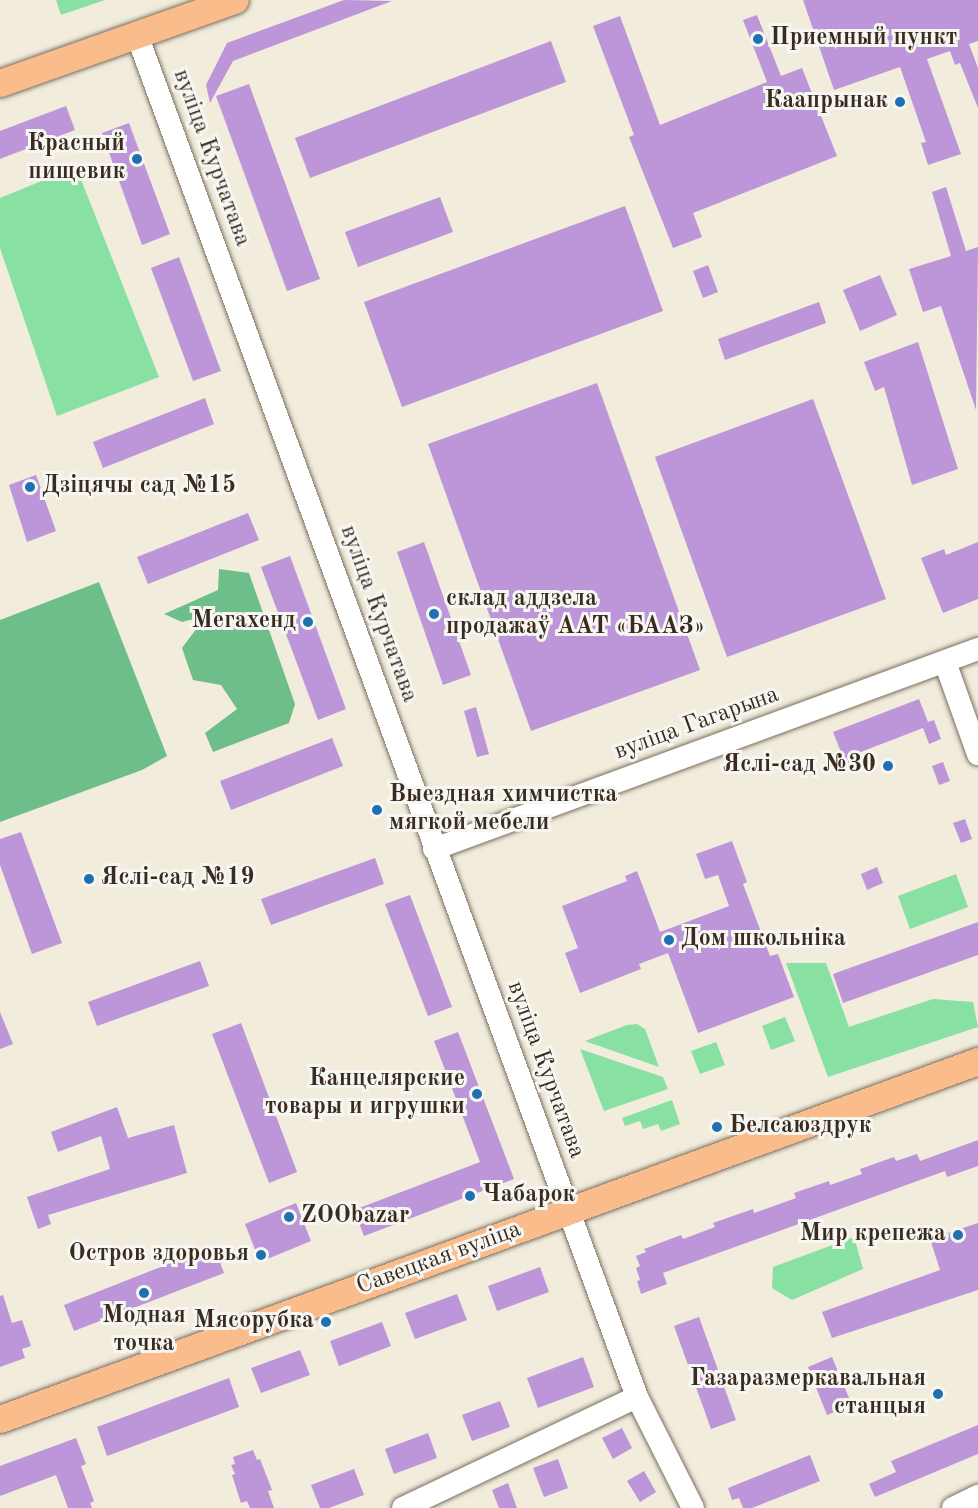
<!DOCTYPE html>
<meta charset="utf-8">
<style>
body{margin:0}
#map{position:relative;width:978px;height:1508px;overflow:hidden;background:#f1ecdb;font-family:"Old Standard TT",serif}
div>[style]{position:absolute}
.green>*{inset:0;background:#89e0a3}
.forest>*{inset:0;background:#6ebe89}
.building>*{inset:0;background:#bd96da}
.roads{filter:drop-shadow(0 0 2px #7b6e60) drop-shadow(0 0 2px #7b6e60)}
.minor>*{height:22px;margin:-11px;padding:0 11px;transform-origin:11px;border-radius:11px;background:#fff}
.major>*{height:27px;margin:-13.5px;padding:0 13.5px;transform-origin:13.5px;border-radius:13.5px;background:#f9bc8a}
.dots>*{width:16px;height:16px;translate:-50% -50%;box-sizing:border-box;border:3px solid #f6f6f2;border-radius:50%}
span{translate:-50% -50%;white-space:nowrap;text-align:center;line-height:1.15;-webkit-text-stroke:6px #f6f6f2;paint-order:stroke}
.poi-label{font-size:24px;color:#3b2a1e;font-weight:700}
.left{translate:0 -50%;text-align:left}
.right{translate:-100% -50%;text-align:right}
.street-label{font-size:24px;color:#3b2a1e}
</style>
<div id="map">
<div class="green">
<div style="clip-path:polygon(56px 0,105px 0,61px 15px)"></div>
<div style="clip-path:polygon(76px 167px,159px 377px,57px 416px,0 248px,0 198px)"></div>
<div style="clip-path:polygon(956px 874px,968px 907px,910px 929px,898px 896px)"></div>
<div style="clip-path:polygon(786px 963px,826px 963px,849px 1027px,933px 999px,973px 1002px,978px 1027px,828px 1077px)"></div>
<div style="clip-path:polygon(785px 1017px,795px 1041px,771px 1050px,762px 1026px)"></div>
<div style="clip-path:polygon(637px 1024px,645px 1029px,659px 1067px,585px 1041px,627px 1025px)"></div>
<div style="clip-path:polygon(716px 1042px,725px 1065px,700px 1074px,691px 1051px)"></div>
<div style="clip-path:polygon(580px 1049px,663px 1077px,668px 1089px,604px 1111px)"></div>
<div style="clip-path:polygon(672px 1100px,680px 1124px,661px 1131px,658px 1124px,643px 1129px,640px 1121px,625px 1126px,622px 1118px)"></div>
<div style="clip-path:polygon(854px 1237px,863px 1269px,792px 1300px,772px 1288px,773px 1267px)"></div>
</div>
<div class="forest">
<div style="clip-path:polygon(219px 569px,249px 573px,295px 704px,289px 723px,213px 752px,205px 733px,237px 709px,221px 685px,193px 680px,182px 648px,206px 616px,182px 622px,164px 614px,218px 590px)"></div>
<div style="clip-path:polygon(99px 582px,167px 756px,142px 770px,0 822px,0 620px)"></div>
</div>
<div class="building">
<div style="clip-path:polygon(344px 0,392px 1px,233px 61px,210px 103px,206px 85px,227px 43px)"></div>
<div style="clip-path:polygon(803px 0,978px 0,978px 41px,969px 44px,978px 68px,978px 108px,960px 63px,955px 65px,950px 51px,927px 59px,961px 154px,928px 165px,921px 143px,926px 142px,900px 67px,834px 90px)"></div>
<div style="clip-path:polygon(757px 15px,781px 76px,802px 68px,837px 156px,693px 213px,702px 237px,673px 248px,629px 137px,634px 135px,593px 26px,620px 16px,660px 125px,767px 82px,743px 20px)"></div>
<div style="clip-path:polygon(551px 41px,566px 82px,310px 178px,295px 138px)"></div>
<div style="clip-path:polygon(249px 84px,320px 279px,287px 291px,216px 96px)"></div>
<div style="clip-path:polygon(66px 106px,75px 130px,0 159px,0 131px)"></div>
<div style="clip-path:polygon(129px 123px,170px 234px,142px 245px,102px 133px)"></div>
<div style="clip-path:polygon(946px 187px,966px 251px,978px 247px,976px 410px,941px 306px,923px 312px,909px 269px,951px 256px,932px 192px)"></div>
<div style="clip-path:polygon(440px 197px,453px 232px,358px 267px,345px 232px)"></div>
<div style="clip-path:polygon(625px 206px,663px 311px,402px 407px,364px 302px)"></div>
<div style="clip-path:polygon(179px 257px,221px 371px,193px 381px,151px 268px)"></div>
<div style="clip-path:polygon(708px 265px,718px 292px,703px 298px,693px 271px)"></div>
<div style="clip-path:polygon(880px 275px,897px 315px,860px 331px,843px 290px)"></div>
<div style="clip-path:polygon(819px 302px,826px 323px,725px 360px,718px 339px)"></div>
<div style="clip-path:polygon(918px 342px,958px 469px,912px 485px,884px 387px,875px 391px,864px 362px)"></div>
<div style="clip-path:polygon(597px 383px,700px 670px,531px 731px,428px 444px)"></div>
<div style="clip-path:polygon(205px 398px,214px 424px,103px 468px,93px 442px)"></div>
<div style="clip-path:polygon(813px 399px,886px 599px,727px 657px,655px 457px)"></div>
<div style="clip-path:polygon(36px 475px,56px 531px,27px 542px,9px 485px)"></div>
<div style="clip-path:polygon(248px 513px,259px 540px,148px 584px,137px 557px)"></div>
<div style="clip-path:polygon(424px 542px,471px 675px,443px 685px,397px 552px)"></div>
<div style="clip-path:polygon(978px 542px,978px 599px,943px 613px,921px 558px,944px 549px,946px 555px)"></div>
<div style="clip-path:polygon(290px 556px,346px 709px,318px 720px,261px 567px)"></div>
<div style="clip-path:polygon(919px 699px,928px 722px,934px 720px,941px 739px,929px 744px,923px 728px,853px 755px,857px 767px,844px 772px,837px 754px,841px 752px,833px 732px)"></div>
<div style="clip-path:polygon(476px 707px,489px 754px,477px 757px,464px 711px)"></div>
<div style="clip-path:polygon(332px 738px,343px 766px,231px 810px,220px 781px)"></div>
<div style="clip-path:polygon(943px 762px,950px 781px,939px 785px,932px 766px)"></div>
<div style="clip-path:polygon(965px 819px,972px 839px,961px 843px,953px 823px)"></div>
<div style="clip-path:polygon(21px 832px,62px 943px,32px 954px,0 865px,0 839px)"></div>
<div style="clip-path:polygon(732px 841px,747px 882px,743px 884px,770px 956px,778px 954px,794px 997px,698px 1033px,668px 953px,639px 964px,641px 969px,580px 993px,565px 953px,578px 948px,562px 906px,627px 881px,625px 876px,637px 871px,660px 932px,729px 906px,718px 875px,705px 879px,696px 854px)"></div>
<div style="clip-path:polygon(375px 858px,384px 884px,271px 925px,261px 899px)"></div>
<div style="clip-path:polygon(877px 867px,883px 883px,867px 890px,861px 874px)"></div>
<div style="clip-path:polygon(410px 895px,452px 1007px,428px 1016px,385px 904px)"></div>
<div style="clip-path:polygon(978px 922px,978px 955px,843px 1003px,833px 974px)"></div>
<div style="clip-path:polygon(200px 961px,209px 986px,97px 1026px,88px 1002px)"></div>
<div style="clip-path:polygon(0 1012px,13px 1044px,0 1049px)"></div>
<div style="clip-path:polygon(241px 1023px,297px 1172px,269px 1183px,212px 1034px)"></div>
<div style="clip-path:polygon(458px 1032px,514px 1179px,364px 1236px,354px 1210px,480px 1162px,434px 1041px)"></div>
<div style="clip-path:polygon(117px 1107px,128px 1138px,174px 1125px,187px 1173px,48px 1215px,51px 1224px,38px 1229px,27px 1197px,110px 1169px,101px 1136px,58px 1152px,51px 1132px)"></div>
<div style="clip-path:polygon(978px 1140px,978px 1166px,947px 1177px,945px 1171px,663px 1273px,667px 1284px,641px 1294px,637px 1281px,640px 1280px,636px 1268px,640px 1266px,636px 1256px,646px 1252px,644px 1249px,681px 1235px,683px 1239px,715px 1227px,713px 1223px,753px 1209px,754px 1213px,796px 1198px,794px 1193px,829px 1181px,830px 1185px,862px 1174px,860px 1169px,894px 1157px,896px 1161px,917px 1154px,920px 1161px)"></div>
<div style="clip-path:polygon(296px 1203px,311px 1241px,260px 1262px,245px 1224px)"></div>
<div style="clip-path:polygon(978px 1223px,978px 1290px,832px 1338px,822px 1312px,940px 1270px,930px 1239px)"></div>
<div style="clip-path:polygon(214px 1246px,224px 1273px,74px 1331px,64px 1305px)"></div>
<div style="clip-path:polygon(540px 1267px,549px 1292px,497px 1311px,488px 1286px)"></div>
<div style="clip-path:polygon(457px 1294px,467px 1320px,415px 1339px,405px 1313px)"></div>
<div style="clip-path:polygon(3px 1295px,12px 1323px,22px 1320px,31px 1346px,22px 1349px,25px 1358px,0 1367px,0 1296px)"></div>
<div style="clip-path:polygon(699px 1317px,736px 1420px,711px 1429px,674px 1326px)"></div>
<div style="clip-path:polygon(382px 1322px,391px 1346px,339px 1366px,330px 1341px)"></div>
<div style="clip-path:polygon(300px 1350px,310px 1375px,261px 1393px,251px 1368px)"></div>
<div style="clip-path:polygon(583px 1357px,594px 1387px,538px 1408px,527px 1378px)"></div>
<div style="clip-path:polygon(832px 1357px,852px 1405px,827px 1415px,808px 1367px)"></div>
<div style="clip-path:polygon(229px 1378px,239px 1407px,107px 1456px,97px 1427px)"></div>
<div style="clip-path:polygon(500px 1401px,510px 1427px,472px 1441px,462px 1415px)"></div>
<div style="clip-path:polygon(978px 1425px,978px 1454px,875px 1497px,869px 1484px,896px 1472px,891px 1461px)"></div>
<div style="clip-path:polygon(622px 1428px,632px 1448px,613px 1459px,602px 1438px)"></div>
<div style="clip-path:polygon(428px 1433px,437px 1458px,394px 1474px,385px 1449px)"></div>
<div style="clip-path:polygon(76px 1438px,86px 1464px,81px 1466px,94px 1501px,90px 1503px,92px 1508px,68px 1508px,56px 1475px,0 1496px,0 1466px)"></div>
<div style="clip-path:polygon(253px 1450px,257px 1460px,260px 1459px,272px 1490px,268px 1491px,274px 1508px,250px 1508px,247px 1501px,241px 1503px,232px 1475px,235px 1474px,231px 1465px,235px 1464px,233px 1457px)"></div>
<div style="clip-path:polygon(810px 1455px,820px 1481px,752px 1508px,743px 1508px,739px 1498px,732px 1500px,728px 1488px)"></div>
<div style="clip-path:polygon(558px 1459px,568px 1488px,544px 1497px,533px 1468px)"></div>
<div style="clip-path:polygon(354px 1469px,364px 1495px,329px 1508px,320px 1508px,311px 1485px)"></div>
<div style="clip-path:polygon(644px 1471px,656px 1492px,640px 1502px,627px 1481px)"></div>
<div style="clip-path:polygon(508px 1483px,517px 1508px,499px 1508px,492px 1490px)"></div>
</div>
<div class="roads">
<div class="minor">
<div style="left:137px;top:35px;width:1451px;rotate:69.84deg"></div>
<div style="left:637px;top:1397px;width:124px;rotate:63.2deg"></div>
<div style="left:945px;top:662px;width:98px;rotate:70.3deg"></div>
<div style="left:434px;top:849px;width:580px;rotate:-20.19deg"></div>
<div style="left:403px;top:1508px;width:259px;rotate:-25.4deg"></div>
<div style="left:953px;top:1508px;width:28px;rotate:-26deg"></div>
</div>
<div class="major">
<div style="left:0;top:83px;width:249px;rotate:-19.5deg"></div>
<div style="left:0;top:1419px;width:1041px;rotate:-20.11deg"></div>
</div>
</div>
<div class="dots">
<div style="left:758px;top:39px;background:#1f6fb2"></div>
<div style="left:900px;top:102px;background:#1f6fb2"></div>
<div style="left:137px;top:159px;background:#1f6fb2"></div>
<div style="left:30px;top:487px;background:#1f6fb2"></div>
<div style="left:434px;top:614px;background:#1f6fb2"></div>
<div style="left:308px;top:622px;background:#1f6fb2"></div>
<div style="left:888px;top:766px;background:#1f6fb2"></div>
<div style="left:377px;top:810px;background:#1f6fb2"></div>
<div style="left:89px;top:879px;background:#1f6fb2"></div>
<div style="left:669px;top:940px;background:#1f6fb2"></div>
<div style="left:477px;top:1094px;background:#1f6fb2"></div>
<div style="left:717px;top:1127px;background:#1f6fb2"></div>
<div style="left:470px;top:1196px;background:#1f6fb2"></div>
<div style="left:289px;top:1217px;background:#1f6fb2"></div>
<div style="left:958px;top:1235px;background:#1f6fb2"></div>
<div style="left:261px;top:1255px;background:#1f6fb2"></div>
<div style="left:144px;top:1293px;background:#1f6fb2"></div>
<div style="left:326px;top:1322px;background:#1f6fb2"></div>
<div style="left:938px;top:1394px;background:#1f6fb2"></div>
</div>
<div class="poi-label">
<span class="left" style="left:770px;top:39px">Приемный пункт</span>
<span class="right" style="left:888px;top:102px">Каапрынак</span>
<span class="right" style="left:125px;top:159px">Красный<br>пищевик</span>
<span class="left" style="left:42px;top:487px">Дзіцячы сад №15</span>
<span class="left" style="left:446px;top:614px">склад аддзела<br>продажаў ААТ «БААЗ»</span>
<span class="right" style="left:296px;top:622px">Мегахенд</span>
<span class="right" style="left:876px;top:766px">Яслі-сад №30</span>
<span class="left" style="left:389px;top:810px">Выездная химчистка<br>мягкой мебели</span>
<span class="left" style="left:101px;top:879px">Яслі-сад №19</span>
<span class="left" style="left:681px;top:940px">Дом школьніка</span>
<span class="right" style="left:465px;top:1094px">Канцелярские<br>товары и игрушки</span>
<span class="left" style="left:729px;top:1127px">Белсаюздрук</span>
<span class="left" style="left:482px;top:1196px">Чабарок</span>
<span class="left" style="left:301px;top:1217px">ZOObazar</span>
<span class="right" style="left:946px;top:1235px">Мир крепежа</span>
<span class="right" style="left:249px;top:1255px">Остров здоровья</span>
<span style="left:144px;top:1331px">Модная<br>точка</span>
<span class="right" style="left:314px;top:1322px">Мясорубка</span>
<span class="right" style="left:926px;top:1394px">Газаразмеркавальная<br>станцыя</span>
</div>
<div class="street-label">
<span style="left:211px;top:158px;rotate:70deg">вуліца Курчатава</span>
<span style="left:378px;top:614px;rotate:70deg">вуліца Курчатава</span>
<span style="left:697px;top:724px;rotate:-20deg">вуліца Гагарына</span>
<span style="left:545px;top:1070px;rotate:70deg">вуліца Курчатава</span>
<span style="left:439px;top:1259px;rotate:-20deg">Савецкая вуліца</span>
</div>
</div>
